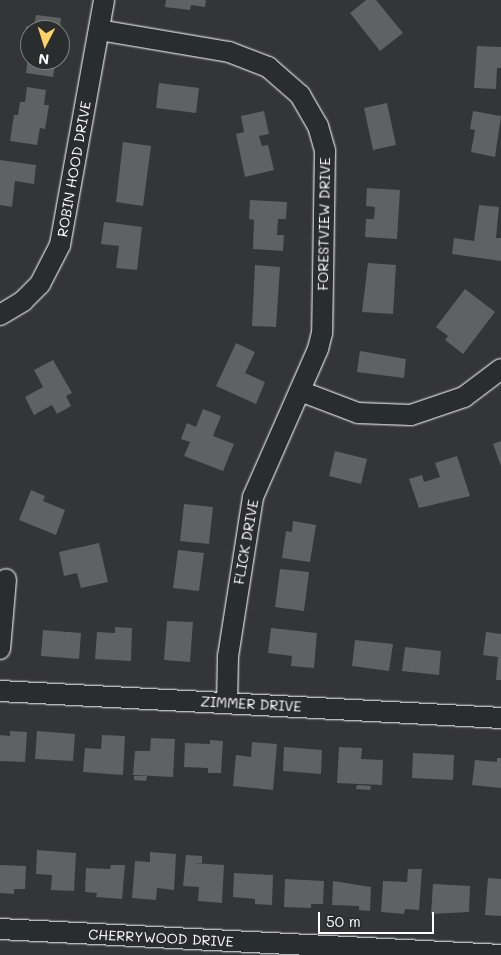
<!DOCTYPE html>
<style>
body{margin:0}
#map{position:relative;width:501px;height:955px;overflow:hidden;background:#333536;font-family:Mali,sans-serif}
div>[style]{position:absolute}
.building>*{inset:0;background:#5f6162}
.roads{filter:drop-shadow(0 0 1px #fff) drop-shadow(0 0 1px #fff)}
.minor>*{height:20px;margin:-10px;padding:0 10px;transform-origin:10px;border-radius:10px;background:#2a2d2e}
span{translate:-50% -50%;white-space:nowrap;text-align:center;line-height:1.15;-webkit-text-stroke:4px #2a2d2e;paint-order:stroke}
.street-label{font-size:14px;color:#fff}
.north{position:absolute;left:20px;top:20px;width:50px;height:50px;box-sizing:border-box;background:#2a2d2e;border:1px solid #7f8182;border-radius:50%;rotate:185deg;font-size:14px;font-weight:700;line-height:20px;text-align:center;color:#fff}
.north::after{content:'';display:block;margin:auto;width:18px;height:22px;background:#ffd166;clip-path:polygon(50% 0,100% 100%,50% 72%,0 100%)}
.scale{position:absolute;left:318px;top:912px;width:116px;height:22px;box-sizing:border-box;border:2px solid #fff;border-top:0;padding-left:6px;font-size:15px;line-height:18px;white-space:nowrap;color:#fff;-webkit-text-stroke:4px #2a2d2e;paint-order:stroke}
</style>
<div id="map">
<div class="building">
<div style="clip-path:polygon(166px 0,206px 0,205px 7px,191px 5px,190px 10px,165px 7px)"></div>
<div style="clip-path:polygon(366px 0,376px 0,403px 33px,380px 51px,350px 13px)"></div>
<div style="clip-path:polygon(36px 15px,61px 18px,60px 30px,30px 30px,30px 43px,24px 42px,26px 26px,34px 27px)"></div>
<div style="clip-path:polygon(477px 46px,501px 47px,501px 68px,497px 68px,496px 89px,474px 88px)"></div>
<div style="clip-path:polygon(29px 50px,30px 60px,56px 60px,53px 77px,26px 73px)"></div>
<div style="clip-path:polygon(159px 83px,199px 88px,196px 113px,156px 108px)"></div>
<div style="clip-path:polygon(27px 87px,46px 90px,44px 105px,49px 105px,45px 129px,40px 128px,37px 145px,10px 141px,14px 115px,18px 115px,20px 102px,25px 102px)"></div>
<div style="clip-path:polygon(387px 103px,396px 145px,373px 150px,364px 108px)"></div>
<div style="clip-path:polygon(264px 111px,269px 134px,259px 136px,262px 146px,268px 145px,274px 170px,245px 177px,236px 134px,244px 132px,241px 116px)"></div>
<div style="clip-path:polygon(473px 111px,501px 116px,495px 157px,471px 152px,475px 130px,470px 129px)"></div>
<div style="clip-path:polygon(123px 142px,151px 146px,143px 206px,116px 202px)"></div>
<div style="clip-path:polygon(0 160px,36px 165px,34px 184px,15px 181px,12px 207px,0 205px)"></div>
<div style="clip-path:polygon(367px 188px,400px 190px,397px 239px,365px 237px,366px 219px,374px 219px,375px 207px,366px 206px)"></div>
<div style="clip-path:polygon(250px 200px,287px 202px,286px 219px,278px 219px,277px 235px,284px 235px,283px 251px,253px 249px,254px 220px,249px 219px)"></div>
<div style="clip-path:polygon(479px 205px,499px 207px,496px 238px,501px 238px,501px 261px,452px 254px,454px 238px,474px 241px)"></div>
<div style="clip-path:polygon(104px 222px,142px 227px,137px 270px,116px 268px,119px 246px,101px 244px)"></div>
<div style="clip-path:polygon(368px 263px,396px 265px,393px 314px,362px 312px)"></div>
<div style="clip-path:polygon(255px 265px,280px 267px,276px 327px,252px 326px)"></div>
<div style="clip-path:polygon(465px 289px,495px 312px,463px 354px,445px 340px,448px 336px,436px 327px)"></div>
<div style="clip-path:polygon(236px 343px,255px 352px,245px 373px,265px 382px,256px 404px,216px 386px)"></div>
<div style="clip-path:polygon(360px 351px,406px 359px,404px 378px,357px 372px)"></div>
<div style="clip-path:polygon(53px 360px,72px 393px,66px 396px,71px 406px,57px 414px,52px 405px,34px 415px,25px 397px,43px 387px,34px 370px)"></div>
<div style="clip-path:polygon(203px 409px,221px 416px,213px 436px,234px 444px,223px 471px,184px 456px,190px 442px,181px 439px,187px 423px,196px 427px)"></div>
<div style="clip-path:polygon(501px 441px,501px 466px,493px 444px)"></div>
<div style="clip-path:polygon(335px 451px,367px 459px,361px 484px,329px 476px)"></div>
<div style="clip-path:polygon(457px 456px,470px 496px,419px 508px,409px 479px,422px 475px,424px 482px,440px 477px,435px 463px)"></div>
<div style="clip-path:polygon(31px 490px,45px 496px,43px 501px,65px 510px,56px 535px,19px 520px)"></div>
<div style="clip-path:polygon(184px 504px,213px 507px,209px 544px,180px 541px)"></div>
<div style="clip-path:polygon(293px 521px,316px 525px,310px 562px,282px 558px,286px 531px,292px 532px)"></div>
<div style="clip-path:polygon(99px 543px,108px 582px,81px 588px,77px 573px,64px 576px,59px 552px)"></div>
<div style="clip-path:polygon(178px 550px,204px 553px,199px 591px,173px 588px)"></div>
<div style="clip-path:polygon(280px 569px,309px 572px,304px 611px,275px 607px)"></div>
<div style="clip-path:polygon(167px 621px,193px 622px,190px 662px,164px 660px)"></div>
<div style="clip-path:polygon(115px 627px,132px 628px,131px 661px,95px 659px,97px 632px,115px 633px)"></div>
<div style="clip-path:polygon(271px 628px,317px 633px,314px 668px,291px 666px,292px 656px,268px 653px)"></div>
<div style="clip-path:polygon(43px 630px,81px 633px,79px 659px,41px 656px)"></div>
<div style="clip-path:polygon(486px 632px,501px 634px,501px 680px,496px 680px,498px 657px,483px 655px)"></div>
<div style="clip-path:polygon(355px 640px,393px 644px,389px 671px,352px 666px)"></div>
<div style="clip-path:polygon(405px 647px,441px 651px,439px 675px,402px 671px)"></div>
<div style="clip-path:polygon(10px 731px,27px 732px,25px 762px,0 761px,0 735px,10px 736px)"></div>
<div style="clip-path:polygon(37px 731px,75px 734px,73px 761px,35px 759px)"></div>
<div style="clip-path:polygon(102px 735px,125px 736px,123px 775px,83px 772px,85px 748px,101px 749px)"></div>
<div style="clip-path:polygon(151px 738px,175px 739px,173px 777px,133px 775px,135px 751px,150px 751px)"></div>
<div style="clip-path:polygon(210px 740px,223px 741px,221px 773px,208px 773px,208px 768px,184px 767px,185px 743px,210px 744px)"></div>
<div style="clip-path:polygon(252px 742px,277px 744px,273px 790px,233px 786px,236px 755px,251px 757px)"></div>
<div style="clip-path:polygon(284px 747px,322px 750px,321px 774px,283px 771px)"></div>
<div style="clip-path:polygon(339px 747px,362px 748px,361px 759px,383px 760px,382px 785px,337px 783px)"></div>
<div style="clip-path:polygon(413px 753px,454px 755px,453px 780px,412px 778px)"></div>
<div style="clip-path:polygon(497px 758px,501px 758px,501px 788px,472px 785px,475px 760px,497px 762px)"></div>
<div style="clip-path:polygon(134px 776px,147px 776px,146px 781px,134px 780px)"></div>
<div style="clip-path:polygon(357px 785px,371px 786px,370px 790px,356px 789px)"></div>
<div style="clip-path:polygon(37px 850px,76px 853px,74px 891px,51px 890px,52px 875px,36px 874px)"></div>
<div style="clip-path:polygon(150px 852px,176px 854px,174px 890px,157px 888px,156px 900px,132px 898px,135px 861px,150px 862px)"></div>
<div style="clip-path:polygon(186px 855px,202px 856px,202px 863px,193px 863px,224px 865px,222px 903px,198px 901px,199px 887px,183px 886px)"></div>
<div style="clip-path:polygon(0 865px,26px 866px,25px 889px,14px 889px,14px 894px,0 893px)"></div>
<div style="clip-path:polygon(111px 865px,125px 865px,122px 899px,96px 897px,97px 893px,85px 892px,86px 868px,110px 869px)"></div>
<div style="clip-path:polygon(408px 869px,422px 869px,419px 910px,405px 909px,404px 914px,381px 912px,383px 881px,407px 882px)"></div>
<div style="clip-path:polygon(234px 873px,273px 875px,272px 905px,255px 904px,255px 899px,233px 897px)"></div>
<div style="clip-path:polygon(488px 878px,501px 879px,501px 916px,485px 915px)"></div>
<div style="clip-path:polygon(285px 879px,324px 881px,323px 904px,311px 904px,311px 908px,284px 907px)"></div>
<div style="clip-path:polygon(333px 881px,371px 887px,370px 911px,359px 910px,359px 906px,332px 905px)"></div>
<div style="clip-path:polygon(433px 884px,470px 886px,469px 912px,431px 914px)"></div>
</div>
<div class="roads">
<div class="minor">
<div style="left:99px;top:30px;width:132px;rotate:9.6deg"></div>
<div style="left:229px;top:52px;width:42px;rotate:21deg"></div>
<div style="left:268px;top:67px;width:43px;rotate:41.2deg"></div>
<div style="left:300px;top:95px;width:36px;rotate:60deg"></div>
<div style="left:318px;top:126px;width:26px;rotate:74deg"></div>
<div style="left:325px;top:151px;width:182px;rotate:90.9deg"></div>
<div style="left:322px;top:333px;width:16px;rotate:104deg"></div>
<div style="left:318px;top:349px;width:162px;rotate:113.7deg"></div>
<div style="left:253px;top:497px;width:161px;rotate:98.9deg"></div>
<div style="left:228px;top:656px;width:47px;rotate:91.2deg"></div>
<div style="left:0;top:315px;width:27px;rotate:-31deg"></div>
<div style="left:23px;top:301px;width:24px;rotate:-45deg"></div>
<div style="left:40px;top:284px;width:44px;rotate:-62.9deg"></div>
<div style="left:60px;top:245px;width:249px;rotate:-79.8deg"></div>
<div style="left:300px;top:391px;width:62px;rotate:20.8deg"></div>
<div style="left:358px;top:413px;width:53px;rotate:2.2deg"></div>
<div style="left:411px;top:415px;width:56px;rotate:-18.8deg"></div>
<div style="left:464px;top:397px;width:46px;rotate:-37.1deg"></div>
<div style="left:0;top:649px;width:70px;rotate:-85.1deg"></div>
<div style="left:0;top:691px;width:502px;rotate:3.08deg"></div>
<div style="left:0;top:929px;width:502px;rotate:2.97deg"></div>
</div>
</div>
<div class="street-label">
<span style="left:74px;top:169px;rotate:-80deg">ROBIN HOOD DRIVE</span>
<span style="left:324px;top:224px;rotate:-89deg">FORESTVIEW DRIVE</span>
<span style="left:246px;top:542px;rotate:-80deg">FLICK DRIVE</span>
<span style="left:251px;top:704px;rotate:3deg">ZIMMER DRIVE</span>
<span style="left:161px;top:938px;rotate:3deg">CHERRYWOOD DRIVE</span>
</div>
<div class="north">N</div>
<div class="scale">50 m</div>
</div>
